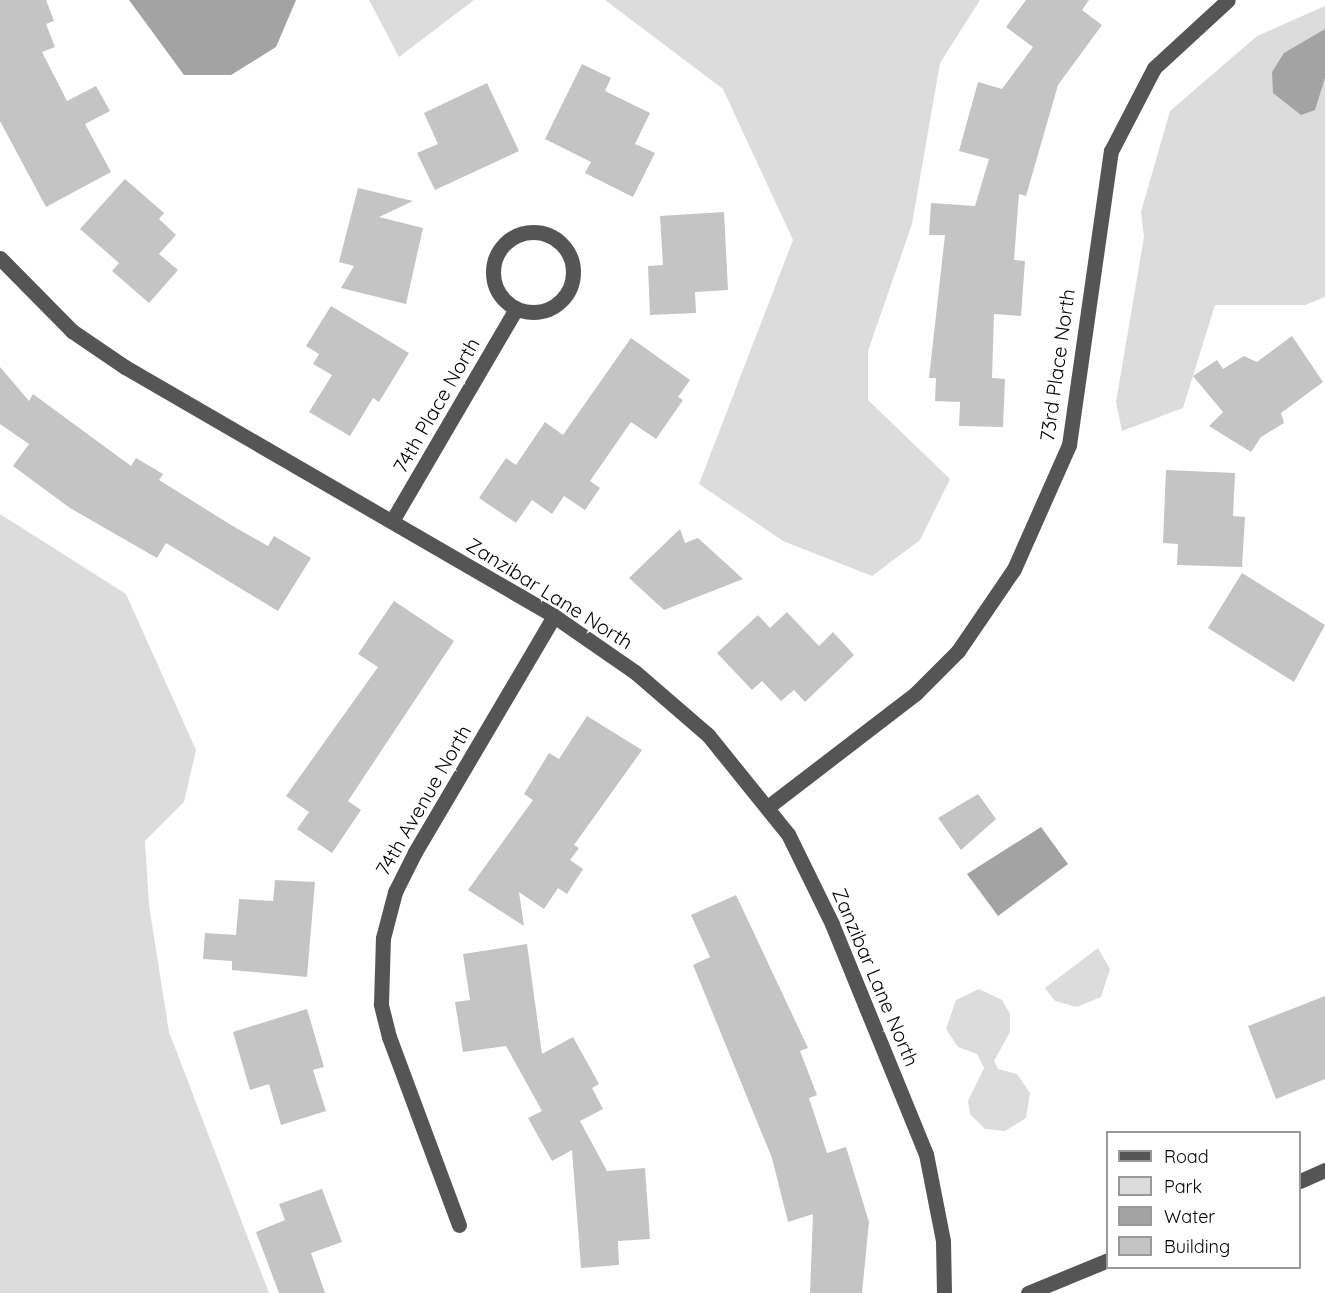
<!DOCTYPE html>
<style>
body{margin:0}
#map{position:relative;width:1325px;height:1293px;overflow:hidden;background:#fff;font-family:Quicksand,sans-serif}
div>[style]{position:absolute}
.green>*{inset:0;background:#dcdcdc}
.water>*{inset:0;background:#a3a3a3}
.building>*{inset:0;background:#c4c4c4}
.minor>*{height:15px;margin:-7.5px;padding:0 7.5px;transform-origin:7.5px;border-radius:7.5px;background:#555}
.minor>.ring{margin:-7.5px;padding:0;box-sizing:content-box;background:none;border:15px solid #555;border-radius:50%}
span{translate:-50% -50%;white-space:nowrap;text-align:center;line-height:1.15;-webkit-text-stroke:5px #fff;paint-order:stroke}
.street-label{font-size:20px;color:#000}
.legend{position:absolute;left:1106px;top:1131px;width:195px;height:138px;box-sizing:border-box;background:#fff;border:2px solid #999;margin:0;padding:8px 10px;list-style:none;font-size:18px;color:#000}
.legend li{display:flex;align-items:center;gap:12px;height:30px}
.legend b{width:30px;border:2px solid #999}
</style>
<div id="map">
<div class="green">
<div style="clip-path:polygon(369px 0,474px 0,399px 57px)"></div>
<div style="clip-path:polygon(605px 0,980px 0,940px 63px,912px 224px,868px 351px,868px 400px,950px 479px,920px 540px,872px 576px,783px 541px,699px 484px,793px 240px,723px 89px)"></div>
<div style="clip-path:polygon(1325px 6px,1325px 297px,1305px 305px,1215px 305px,1183px 408px,1122px 431px,1116px 402px,1144px 237px,1141px 212px,1170px 111px,1257px 36px)"></div>
<div style="clip-path:polygon(0 514px,126px 594px,196px 750px,184px 802px,145px 841px,149px 905px,169px 1032px,269px 1293px,0 1293px)"></div>
<div style="clip-path:polygon(1098px 948px,1110px 969px,1101px 997px,1077px 1007px,1055px 1001px,1045px 988px)"></div>
<div style="clip-path:polygon(979px 989px,1002px 1000px,1010px 1014px,1010px 1032px,994px 1061px,998px 1069px,1017px 1074px,1030px 1093px,1026px 1118px,1005px 1131px,985px 1129px,970px 1114px,968px 1101px,984px 1068px,977px 1054px,958px 1047px,946px 1029px,956px 1000px)"></div>
</div>
<div class="water">
<div style="clip-path:polygon(129px 0,296px 0,276px 47px,231px 75px,184px 75px)"></div>
<div style="clip-path:polygon(1325px 29px,1325px 78px,1315px 110px,1301px 115px,1273px 93px,1272px 72px,1284px 53px)"></div>
<div style="clip-path:polygon(1041px 827px,1068px 864px,998px 916px,967px 874px)"></div>
</div>
<div class="building">
<div style="clip-path:polygon(0 0,46px 0,54px 21px,46px 24px,55px 47px,42px 52px,67px 101px,96px 86px,110px 111px,85px 124px,111px 172px,46px 207px,0 121px)"></div>
<div style="clip-path:polygon(1026px 0,1089px 0,1082px 10px,1102px 25px,1058px 85px,1026px 196px,1019px 194px,1014px 260px,1025px 261px,1021px 316px,994px 314px,992px 378px,1005px 379px,1003px 427px,959px 426px,960px 402px,935px 401px,936px 378px,929px 378px,945px 235px,929px 235px,931px 203px,975px 206px,989px 159px,959px 151px,978px 82px,1002px 89px,1033px 47px,1006px 27px)"></div>
<div style="clip-path:polygon(582px 64px,611px 78px,605px 91px,650px 113px,635px 144px,655px 153px,633px 197px,585px 173px,591px 162px,545px 139px)"></div>
<div style="clip-path:polygon(487px 83px,519px 151px,435px 190px,417px 153px,438px 144px,424px 113px)"></div>
<div style="clip-path:polygon(125px 179px,164px 213px,159px 219px,176px 235px,159px 254px,178px 270px,149px 303px,112px 271px,119px 263px,80px 229px)"></div>
<div style="clip-path:polygon(358px 188px,413px 201px,379px 217px,423px 228px,406px 304px,341px 288px,354px 266px,339px 262px)"></div>
<div style="clip-path:polygon(724px 212px,728px 290px,695px 292px,696px 313px,650px 315px,648px 266px,663px 265px,660px 216px)"></div>
<div style="clip-path:polygon(331px 306px,409px 353px,379px 402px,373px 398px,350px 436px,309px 412px,332px 375px,313px 364px,319px 354px,306px 346px)"></div>
<div style="clip-path:polygon(1292px 336px,1323px 382px,1281px 413px,1284px 423px,1261px 437px,1251px 452px,1209px 426px,1223px 412px,1193px 376px,1217px 360px,1223px 369px,1244px 356px,1257px 362px)"></div>
<div style="clip-path:polygon(631px 338px,690px 380px,678px 397px,683px 400px,656px 439px,631px 422px,590px 481px,600px 488px,585px 510px,564px 496px,552px 514px,532px 500px,516px 523px,479px 498px,506px 458px,516px 465px,545px 422px,563px 435px)"></div>
<div style="clip-path:polygon(0 367px,29px 401px,33px 394px,131px 466px,136px 458px,163px 474px,159px 480px,231px 525px,268px 546px,274px 536px,311px 558px,278px 611px,166px 543px,157px 558px,70px 508px,13px 466px,29px 444px,0 424px)"></div>
<div style="clip-path:polygon(1166px 470px,1235px 473px,1233px 516px,1245px 517px,1242px 567px,1177px 565px,1178px 544px,1163px 543px)"></div>
<div style="clip-path:polygon(680px 529px,685px 543px,698px 538px,743px 579px,664px 610px,629px 578px)"></div>
<div style="clip-path:polygon(1242px 573px,1325px 625px,1294px 682px,1208px 628px)"></div>
<div style="clip-path:polygon(394px 601px,454px 641px,348px 801px,361px 810px,332px 853px,297px 829px,309px 812px,286px 796px,378px 667px,358px 654px)"></div>
<div style="clip-path:polygon(787px 612px,819px 646px,833px 632px,854px 655px,805px 702px,794px 690px,781px 701px,762px 681px,752px 690px,717px 653px,758px 615px,770px 628px)"></div>
<div style="clip-path:polygon(587px 716px,642px 750px,574px 845px,579px 848px,570px 860px,583px 869px,567px 894px,558px 888px,544px 909px,519px 892px,524px 926px,468px 890px,533px 800px,524px 794px,549px 753px,559px 759px)"></div>
<div style="clip-path:polygon(978px 794px,996px 819px,961px 850px,938px 818px)"></div>
<div style="clip-path:polygon(275px 880px,315px 882px,307px 977px,232px 970px,232px 961px,203px 959px,205px 933px,236px 935px,239px 899px,273px 901px)"></div>
<div style="clip-path:polygon(736px 895px,808px 1048px,800px 1051px,817px 1095px,809px 1098px,827px 1153px,846px 1147px,869px 1222px,862px 1293px,810px 1293px,813px 1214px,788px 1222px,772px 1158px,693px 965px,710px 957px,691px 915px)"></div>
<div style="clip-path:polygon(527px 944px,542px 1054px,573px 1037px,599px 1084px,592px 1088px,603px 1109px,580px 1121px,607px 1171px,645px 1168px,650px 1239px,618px 1241px,619px 1265px,581px 1268px,572px 1150px,552px 1161px,528px 1118px,542px 1111px,506px 1046px,463px 1052px,455px 1002px,470px 1000px,463px 954px)"></div>
<div style="clip-path:polygon(1325px 996px,1325px 1079px,1276px 1099px,1248px 1026px)"></div>
<div style="clip-path:polygon(307px 1009px,324px 1067px,313px 1070px,326px 1111px,281px 1125px,269px 1084px,250px 1090px,233px 1032px)"></div>
<div style="clip-path:polygon(322px 1189px,342px 1242px,311px 1253px,325px 1293px,279px 1293px,256px 1232px,285px 1220px,279px 1204px)"></div>
</div>
<div class="minor">
<div class="ring" style="left:493px;top:232px;width:65px;height:65px"></div>
<div style="left:0;top:258px;width:103px;rotate:45.4deg"></div>
<div style="left:72px;top:331px;width:64px;rotate:34.2deg"></div>
<div style="left:125px;top:367px;width:496px;rotate:30.1deg"></div>
<div style="left:554px;top:616px;width:98px;rotate:34.7deg"></div>
<div style="left:635px;top:672px;width:96px;rotate:40.8deg"></div>
<div style="left:708px;top:735px;width:127px;rotate:51.1deg"></div>
<div style="left:788px;top:834px;width:100px;rotate:63.9deg"></div>
<div style="left:832px;top:924px;width:248px;rotate:67.8deg"></div>
<div style="left:926px;top:1154px;width:89px;rotate:78.9deg"></div>
<div style="left:943px;top:1241px;width:52px;rotate:88.9deg"></div>
<div style="left:392px;top:521px;width:246px;rotate:-59.7deg"></div>
<div style="left:769px;top:806px;width:185px;rotate:-37.5deg"></div>
<div style="left:916px;top:693px;width:59px;rotate:-45deg"></div>
<div style="left:958px;top:651px;width:99px;rotate:-55.7deg"></div>
<div style="left:1014px;top:569px;width:136px;rotate:-66.1deg"></div>
<div style="left:1069px;top:445px;width:297px;rotate:-81.9deg"></div>
<div style="left:1111px;top:151px;width:93px;rotate:-62.6deg"></div>
<div style="left:1154px;top:68px;width:100px;rotate:-42.6deg"></div>
<div style="left:1300px;top:1181px;width:27px;rotate:-24deg"></div>
<div style="left:459px;top:1225px;width:201px;rotate:-110.4deg"></div>
<div style="left:389px;top:1037px;width:34px;rotate:-104deg"></div>
<div style="left:381px;top:1004px;width:66px;rotate:-88.3deg"></div>
<div style="left:383px;top:938px;width:48px;rotate:-75.4deg"></div>
<div style="left:395px;top:892px;width:45px;rotate:-63.4deg"></div>
<div style="left:415px;top:852px;width:274px;rotate:-59.5deg"></div>
<div style="left:1028px;top:1293px;width:87px;rotate:-22.4deg"></div>
</div>
<div class="street-label">
<span style="left:1057px;top:365px;rotate:-82deg">73rd Place North</span>
<span style="left:436px;top:405px;rotate:-60deg">74th Place North</span>
<span style="left:550px;top:593px;rotate:32deg">Zanzibar Lane North</span>
<span style="left:423px;top:800px;rotate:-60deg">74th Avenue North</span>
<span style="left:876px;top:977px;rotate:67deg">Zanzibar Lane North</span>
</div>
<ul class="legend">
<li><b style="height:8px;background:#555"></b>Road</li>
<li><b style="height:16px;background:#dcdcdc"></b>Park</li>
<li><b style="height:16px;background:#a3a3a3"></b>Water</li>
<li><b style="height:16px;background:#c4c4c4"></b>Building</li>
</ul>
</div>
